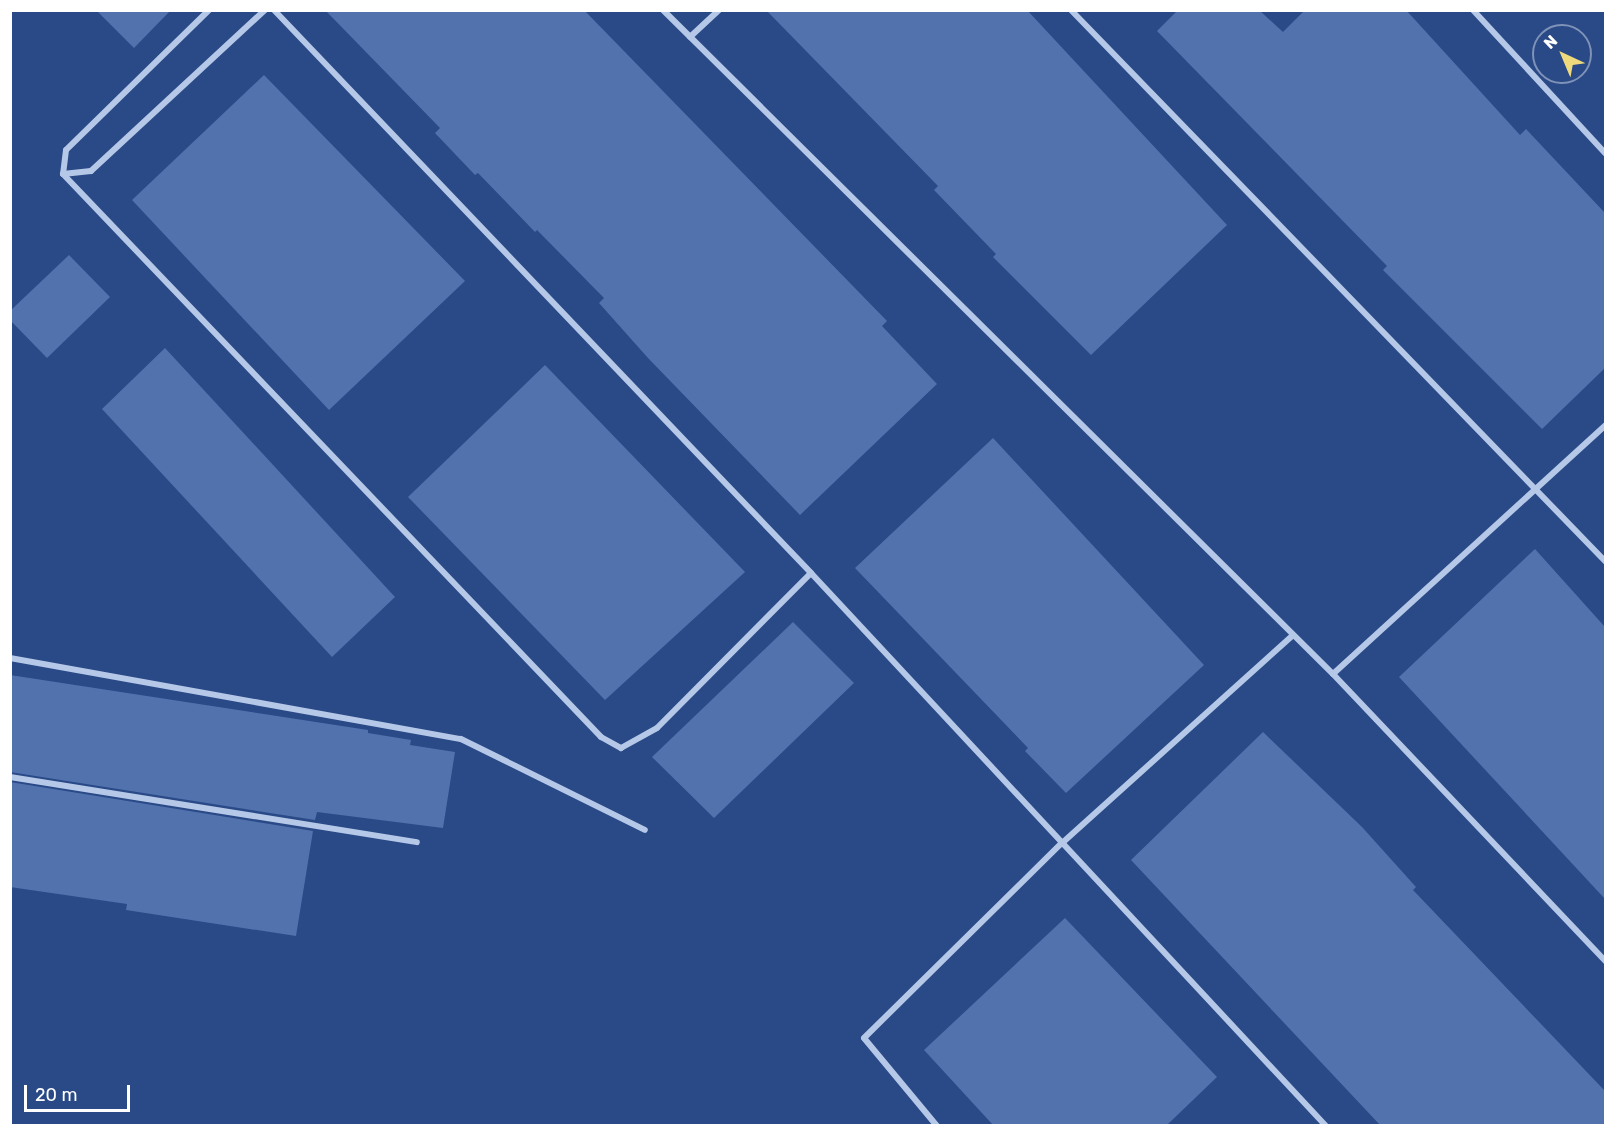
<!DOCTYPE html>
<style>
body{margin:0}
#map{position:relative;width:1616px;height:1136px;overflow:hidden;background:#294987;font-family:Rubik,sans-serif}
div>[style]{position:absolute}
.building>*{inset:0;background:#5272ae}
.street>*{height:6px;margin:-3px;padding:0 3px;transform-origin:3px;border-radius:3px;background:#b6c8e8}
span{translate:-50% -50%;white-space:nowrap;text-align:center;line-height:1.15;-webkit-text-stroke:4.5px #294987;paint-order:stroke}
.frame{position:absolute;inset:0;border:12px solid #fff;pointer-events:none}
.north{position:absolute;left:1532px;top:24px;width:60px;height:60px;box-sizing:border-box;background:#294987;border:2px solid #7f92b7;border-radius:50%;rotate:316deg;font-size:16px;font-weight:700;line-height:24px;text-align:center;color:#fff}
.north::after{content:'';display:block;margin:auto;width:21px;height:27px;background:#efd97d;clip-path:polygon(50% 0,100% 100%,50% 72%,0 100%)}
.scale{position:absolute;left:24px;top:1085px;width:106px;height:27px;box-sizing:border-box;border:3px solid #fff;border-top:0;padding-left:8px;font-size:18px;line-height:21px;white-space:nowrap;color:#fff;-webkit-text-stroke:4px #294987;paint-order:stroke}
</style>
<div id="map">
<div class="building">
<div style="clip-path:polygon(96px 10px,171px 10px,134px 48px)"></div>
<div style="clip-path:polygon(325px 10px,584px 10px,887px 321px,882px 326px,937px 384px,800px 515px,648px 358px,599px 303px,604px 298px,537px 230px,535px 232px,478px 173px,475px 175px,435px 133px,440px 128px)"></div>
<div style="clip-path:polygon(766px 10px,1027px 10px,1227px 225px,1091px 355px,993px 257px,996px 254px,934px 190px,938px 186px)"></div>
<div style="clip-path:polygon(1178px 10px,1259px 10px,1283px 32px,1305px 10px,1406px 10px,1520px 135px,1526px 129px,1605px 213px,1605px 368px,1542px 429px,1383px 270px,1387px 266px,1157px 31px)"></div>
<div style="clip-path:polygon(264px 75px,465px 281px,329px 410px,132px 200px)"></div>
<div style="clip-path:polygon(69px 255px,110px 297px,47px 358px,10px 320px,10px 311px)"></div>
<div style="clip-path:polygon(165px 348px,395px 597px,332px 657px,102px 409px)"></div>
<div style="clip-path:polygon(545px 365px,745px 572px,605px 700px,408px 497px)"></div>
<div style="clip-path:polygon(993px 438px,1204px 665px,1066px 793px,1025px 751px,1028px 748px,855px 568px)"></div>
<div style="clip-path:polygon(1535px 549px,1605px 627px,1605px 899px,1399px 677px)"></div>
<div style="clip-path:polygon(793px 622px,854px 683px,714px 818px,652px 757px)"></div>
<div style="clip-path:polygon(10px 675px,368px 730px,368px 733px,411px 740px,410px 745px,455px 752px,443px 828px,317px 812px,315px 820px,10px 772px)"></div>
<div style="clip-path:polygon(1263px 732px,1362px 827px,1416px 887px,1413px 890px,1605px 1091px,1605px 1125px,1380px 1125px,1131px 860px)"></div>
<div style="clip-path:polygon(10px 782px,313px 831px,296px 936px,126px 910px,127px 904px,10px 887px)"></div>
<div style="clip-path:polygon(1065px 918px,1217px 1077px,1167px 1125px,993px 1125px,924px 1050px)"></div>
</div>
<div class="street">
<div style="left:209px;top:10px;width:200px;rotate:135.6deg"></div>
<div style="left:66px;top:150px;width:24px;rotate:97deg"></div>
<div style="left:63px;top:174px;width:28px;rotate:-6deg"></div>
<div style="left:91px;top:171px;width:237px;rotate:-42.8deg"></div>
<div style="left:274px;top:10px;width:778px;rotate:46.35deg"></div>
<div style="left:811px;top:573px;width:756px;rotate:47.04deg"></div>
<div style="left:663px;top:10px;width:943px;rotate:44.74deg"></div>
<div style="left:1333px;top:674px;width:397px;rotate:46.5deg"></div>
<div style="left:1071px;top:10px;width:769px;rotate:45.9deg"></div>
<div style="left:1473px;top:10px;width:196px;rotate:47.3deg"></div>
<div style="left:690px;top:37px;width:40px;rotate:-43deg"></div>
<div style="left:63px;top:174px;width:779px;rotate:46.3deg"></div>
<div style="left:601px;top:737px;width:23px;rotate:29deg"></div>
<div style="left:621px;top:748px;width:41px;rotate:-29.1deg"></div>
<div style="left:657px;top:728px;width:218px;rotate:-45.2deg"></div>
<div style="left:10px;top:658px;width:458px;rotate:10.2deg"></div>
<div style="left:461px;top:739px;width:205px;rotate:26.3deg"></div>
<div style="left:1333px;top:674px;width:369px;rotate:-42.4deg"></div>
<div style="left:10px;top:777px;width:412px;rotate:9.1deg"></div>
<div style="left:937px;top:1126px;width:114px;rotate:-129.7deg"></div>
<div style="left:864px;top:1038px;width:276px;rotate:-44.6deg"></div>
<div style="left:1061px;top:844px;width:312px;rotate:-42deg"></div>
</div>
<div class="frame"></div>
<div class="north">N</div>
<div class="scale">20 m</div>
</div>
